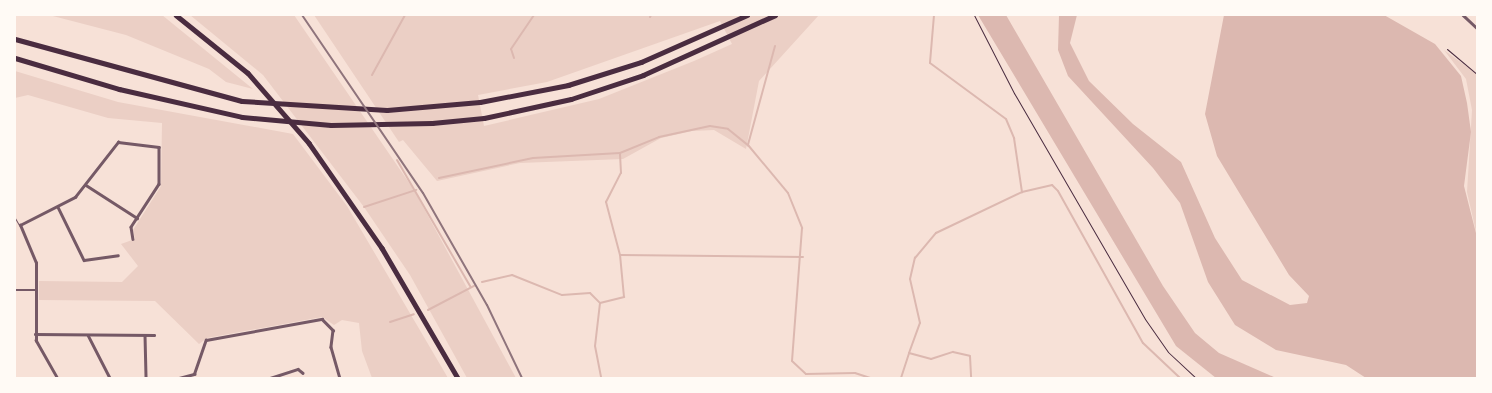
<!DOCTYPE html>
<style>
body{margin:0}
#map{position:relative;width:1492px;height:393px;overflow:hidden;background:#f7e1d7;font-family:"Nunito Sans",sans-serif}
div>[style]{position:absolute}
.green>*{inset:0;background:#ebcfc5}
.water>*{inset:0;background:#dcb8b0}
.stream>*{height:2px;margin:-1px;padding:0 1px;transform-origin:1px;border-radius:1px;background:#dcb8b0}
.path>*{height:1px;margin:-0.5px;padding:0 0.5px;transform-origin:0.5px;border-radius:0.5px;background:#4a2c40}
.service>*{height:1px;margin:-0.5px;padding:0 0.5px;transform-origin:0.5px;border-radius:0.5px;background:#755966}
.minor>*{height:2.5px;margin:-1.25px;padding:0 1.25px;transform-origin:1.25px;border-radius:1.25px;background:#755966}
.primary>*{height:4.5px;margin:-2.25px;padding:0 2.25px;transform-origin:2.25px;border-radius:2.25px;background:#4a2c40}
.motorway>*{height:5px;margin:-2.5px;padding:0 2.5px;transform-origin:2.5px;border-radius:2.5px;background:#4a2c40}
.rail>*{height:2px;margin:-1px;padding:0 1px;transform-origin:1px;border-radius:1px;background:#8f747c}
span{translate:-50% -50%;white-space:nowrap;text-align:center;line-height:1.15;-webkit-text-stroke:5px #fffaf5;paint-order:stroke}
.frame{position:absolute;inset:0;border:16px solid #fffaf5;pointer-events:none}
</style>
<div id="map">
<div class="green">
<div style="clip-path:polygon(49px 15px,162px 15px,253px 89px,226px 82px,209px 69px,126px 35px)"></div>
<div style="clip-path:polygon(190px 15px,294px 15px,414px 190px,516px 378px,467px 378px,410px 275px,364px 207px,263px 75px)"></div>
<div style="clip-path:polygon(evenodd,314px 15px,819px 15px,759px 81px,746px 149px,714px 130px,692px 131px,661px 138px,623px 159px,520px 163px,437px 181px,403px 140px,399px 142px,314px 15px,720px 21px,732px 44px,694px 61px,599px 99px,484px 126px,478px 95px,547px 82px,720px 21px)"></div>
<div style="clip-path:polygon(1444px 50px,1477px 74px,1477px 236px,1467px 192px,1472px 110px,1466px 79px)"></div>
<div style="clip-path:polygon(15px 71px,118px 102px,293px 134px,347px 206px,448px 378px,372px 378px,362px 351px,359px 323px,342px 320px,334px 325px,322px 317px,207px 338px,199px 344px,155px 301px,39px 300px,39px 281px,122px 282px,138px 266px,121px 244px,135px 239px,133px 230px,161px 186px,162px 123px,108px 118px,28px 95px,15px 98px)"></div>
</div>
<div class="water">
<div style="clip-path:polygon(978px 15px,1006px 15px,1163px 286px,1195px 333px,1219px 353px,1276px 378px,1216px 378px,1176px 346px)"></div>
<div style="clip-path:polygon(1059px 15px,1077px 15px,1070px 43px,1089px 81px,1133px 124px,1181px 162px,1215px 238px,1242px 280px,1290px 305px,1307px 303px,1309px 296px,1289px 275px,1217px 156px,1205px 114px,1224px 15px,1384px 15px,1435px 44px,1461px 76px,1467px 103px,1471px 132px,1464px 186px,1477px 237px,1477px 378px,1366px 378px,1346px 365px,1276px 350px,1235px 325px,1208px 282px,1180px 203px,1153px 168px,1068px 76px,1058px 50px)"></div>
</div>
<div class="stream">
<div style="left:934px;top:15px;width:48px;rotate:94.8deg"></div>
<div style="left:930px;top:63px;width:94px;rotate:36.4deg"></div>
<div style="left:1006px;top:119px;width:21px;rotate:67deg"></div>
<div style="left:1014px;top:138px;width:55px;rotate:81.6deg"></div>
<div style="left:1022px;top:192px;width:31px;rotate:-13deg"></div>
<div style="left:1052px;top:185px;width:8px;rotate:45deg"></div>
<div style="left:1058px;top:191px;width:174px;rotate:60.8deg"></div>
<div style="left:1143px;top:343px;width:51px;rotate:43.4deg"></div>
<div style="left:650px;top:17px;width:2px;rotate:-63deg"></div>
<div style="left:775px;top:46px;width:103px;rotate:105.3deg"></div>
<div style="left:748px;top:145px;width:62px;rotate:50.2deg"></div>
<div style="left:788px;top:193px;width:38px;rotate:68deg"></div>
<div style="left:802px;top:228px;width:133px;rotate:94.3deg"></div>
<div style="left:792px;top:361px;width:19px;rotate:43deg"></div>
<div style="left:806px;top:374px;width:49px;rotate:-1.2deg"></div>
<div style="left:855px;top:373px;width:16px;rotate:18deg"></div>
<div style="left:514px;top:58px;width:9px;rotate:-108deg"></div>
<div style="left:511px;top:49px;width:41px;rotate:-55.9deg"></div>
<div style="left:372px;top:75px;width:68px;rotate:-61.2deg"></div>
<div style="left:397px;top:160px;width:146px;rotate:59.9deg"></div>
<div style="left:439px;top:178px;width:96px;rotate:-12deg"></div>
<div style="left:533px;top:158px;width:87px;rotate:-3.3deg"></div>
<div style="left:620px;top:153px;width:42px;rotate:-22.3deg"></div>
<div style="left:659px;top:137px;width:52px;rotate:-12.2deg"></div>
<div style="left:710px;top:126px;width:18px;rotate:9deg"></div>
<div style="left:728px;top:129px;width:26px;rotate:39deg"></div>
<div style="left:364px;top:207px;width:55px;rotate:-18.1deg"></div>
<div style="left:620px;top:255px;width:55px;rotate:-104.8deg"></div>
<div style="left:606px;top:202px;width:33px;rotate:-63deg"></div>
<div style="left:621px;top:173px;width:20px;rotate:-93deg"></div>
<div style="left:482px;top:282px;width:31px;rotate:-13deg"></div>
<div style="left:512px;top:275px;width:54px;rotate:21.8deg"></div>
<div style="left:562px;top:295px;width:28px;rotate:-4deg"></div>
<div style="left:590px;top:293px;width:14px;rotate:45deg"></div>
<div style="left:600px;top:303px;width:25px;rotate:-14deg"></div>
<div style="left:624px;top:297px;width:42px;rotate:-95.4deg"></div>
<div style="left:620px;top:255px;width:183px;rotate:0.6deg"></div>
<div style="left:600px;top:303px;width:43px;rotate:96.6deg"></div>
<div style="left:595px;top:346px;width:33px;rotate:79deg"></div>
<div style="left:428px;top:310px;width:52px;rotate:-27.6deg"></div>
<div style="left:390px;top:322px;width:25px;rotate:-18deg"></div>
<div style="left:909px;top:353px;width:32px;rotate:-70deg"></div>
<div style="left:920px;top:323px;width:45px;rotate:-102.8deg"></div>
<div style="left:910px;top:279px;width:22px;rotate:-77deg"></div>
<div style="left:915px;top:258px;width:33px;rotate:-50deg"></div>
<div style="left:936px;top:233px;width:95px;rotate:-25.5deg"></div>
<div style="left:901px;top:378px;width:26px;rotate:-72deg"></div>
<div style="left:909px;top:353px;width:23px;rotate:15deg"></div>
<div style="left:931px;top:359px;width:23px;rotate:-18deg"></div>
<div style="left:953px;top:352px;width:17px;rotate:13deg"></div>
<div style="left:970px;top:356px;width:22px;rotate:87deg"></div>
</div>
<div class="path">
<div style="left:974px;top:15px;width:88px;rotate:62.9deg"></div>
<div style="left:1014px;top:93px;width:261px;rotate:59.9deg"></div>
<div style="left:1145px;top:319px;width:40px;rotate:55.1deg"></div>
<div style="left:1168px;top:352px;width:38px;rotate:43deg"></div>
<div style="left:1447px;top:49px;width:39px;rotate:40deg"></div>
</div>
<div class="service">
<div style="left:15px;top:218px;width:8px;rotate:60deg"></div>
</div>
<div class="minor">
<div style="left:1463px;top:15px;width:19px;rotate:43deg"></div>
<div style="left:86px;top:185px;width:61px;rotate:32.9deg"></div>
<div style="left:58px;top:207px;width:59px;rotate:63.9deg"></div>
<div style="left:84px;top:260px;width:34px;rotate:-8deg"></div>
<div style="left:15px;top:290px;width:20px"></div>
<div style="left:35px;top:334px;width:119px;rotate:0.5deg"></div>
<div style="left:88px;top:335px;width:48px;rotate:62.9deg"></div>
<div style="left:145px;top:335px;width:42px;rotate:88.6deg"></div>
<div style="left:57px;top:378px;width:43px;rotate:-119.6deg"></div>
<div style="left:36px;top:341px;width:78px;rotate:-90deg"></div>
<div style="left:36px;top:263px;width:41px;rotate:-112.8deg"></div>
<div style="left:20px;top:225px;width:62px;rotate:-27deg"></div>
<div style="left:75px;top:197px;width:70px;rotate:-52deg"></div>
<div style="left:118px;top:142px;width:41px;rotate:7deg"></div>
<div style="left:159px;top:147px;width:37px;rotate:90deg"></div>
<div style="left:159px;top:184px;width:51px;rotate:123.1deg"></div>
<div style="left:131px;top:227px;width:12px;rotate:81deg"></div>
<div style="left:118px;top:378px;width:32px"></div>
<div style="left:179px;top:378px;width:16px;rotate:-15deg"></div>
<div style="left:194px;top:374px;width:36px;rotate:-71deg"></div>
<div style="left:206px;top:340px;width:118px;rotate:-10.3deg"></div>
<div style="left:322px;top:319px;width:16px;rotate:45deg"></div>
<div style="left:333px;top:330px;width:17px;rotate:97deg"></div>
<div style="left:331px;top:347px;width:32px;rotate:74deg"></div>
<div style="left:270px;top:378px;width:29px;rotate:-18deg"></div>
<div style="left:298px;top:369px;width:6px;rotate:39deg"></div>
</div>
<div class="primary">
<div style="left:176px;top:15px;width:92px;rotate:38.9deg"></div>
<div style="left:248px;top:73px;width:93px;rotate:48.9deg"></div>
<div style="left:309px;top:143px;width:128px;rotate:55.2deg"></div>
<div style="left:382px;top:248px;width:151px;rotate:59.7deg"></div>
</div>
<div class="motorway">
<div style="left:15px;top:39px;width:235px;rotate:15.3deg"></div>
<div style="left:242px;top:101px;width:145px;rotate:3.6deg"></div>
<div style="left:387px;top:110px;width:93px;rotate:-4.9deg"></div>
<div style="left:480px;top:102px;width:90px;rotate:-10.9deg"></div>
<div style="left:568px;top:85px;width:77px;rotate:-17.5deg"></div>
<div style="left:641px;top:62px;width:116px;rotate:-23.9deg"></div>
<div style="left:15px;top:58px;width:109px;rotate:16.6deg"></div>
<div style="left:119px;top:89px;width:126px;rotate:12.8deg"></div>
<div style="left:242px;top:117px;width:89px;rotate:5.1deg"></div>
<div style="left:331px;top:125px;width:101px;rotate:-1.1deg"></div>
<div style="left:432px;top:123px;width:52px;rotate:-5.5deg"></div>
<div style="left:484px;top:118px;width:89px;rotate:-12.3deg"></div>
<div style="left:571px;top:99px;width:76px;rotate:-18.4deg"></div>
<div style="left:643px;top:75px;width:145px;rotate:-24.4deg"></div>
</div>
<div class="rail">
<div style="left:302px;top:15px;width:215px;rotate:55.8deg"></div>
<div style="left:423px;top:193px;width:129px;rotate:60.3deg"></div>
<div style="left:487px;top:305px;width:81px;rotate:64.4deg"></div>
</div>
<div class="frame"></div>
</div>
